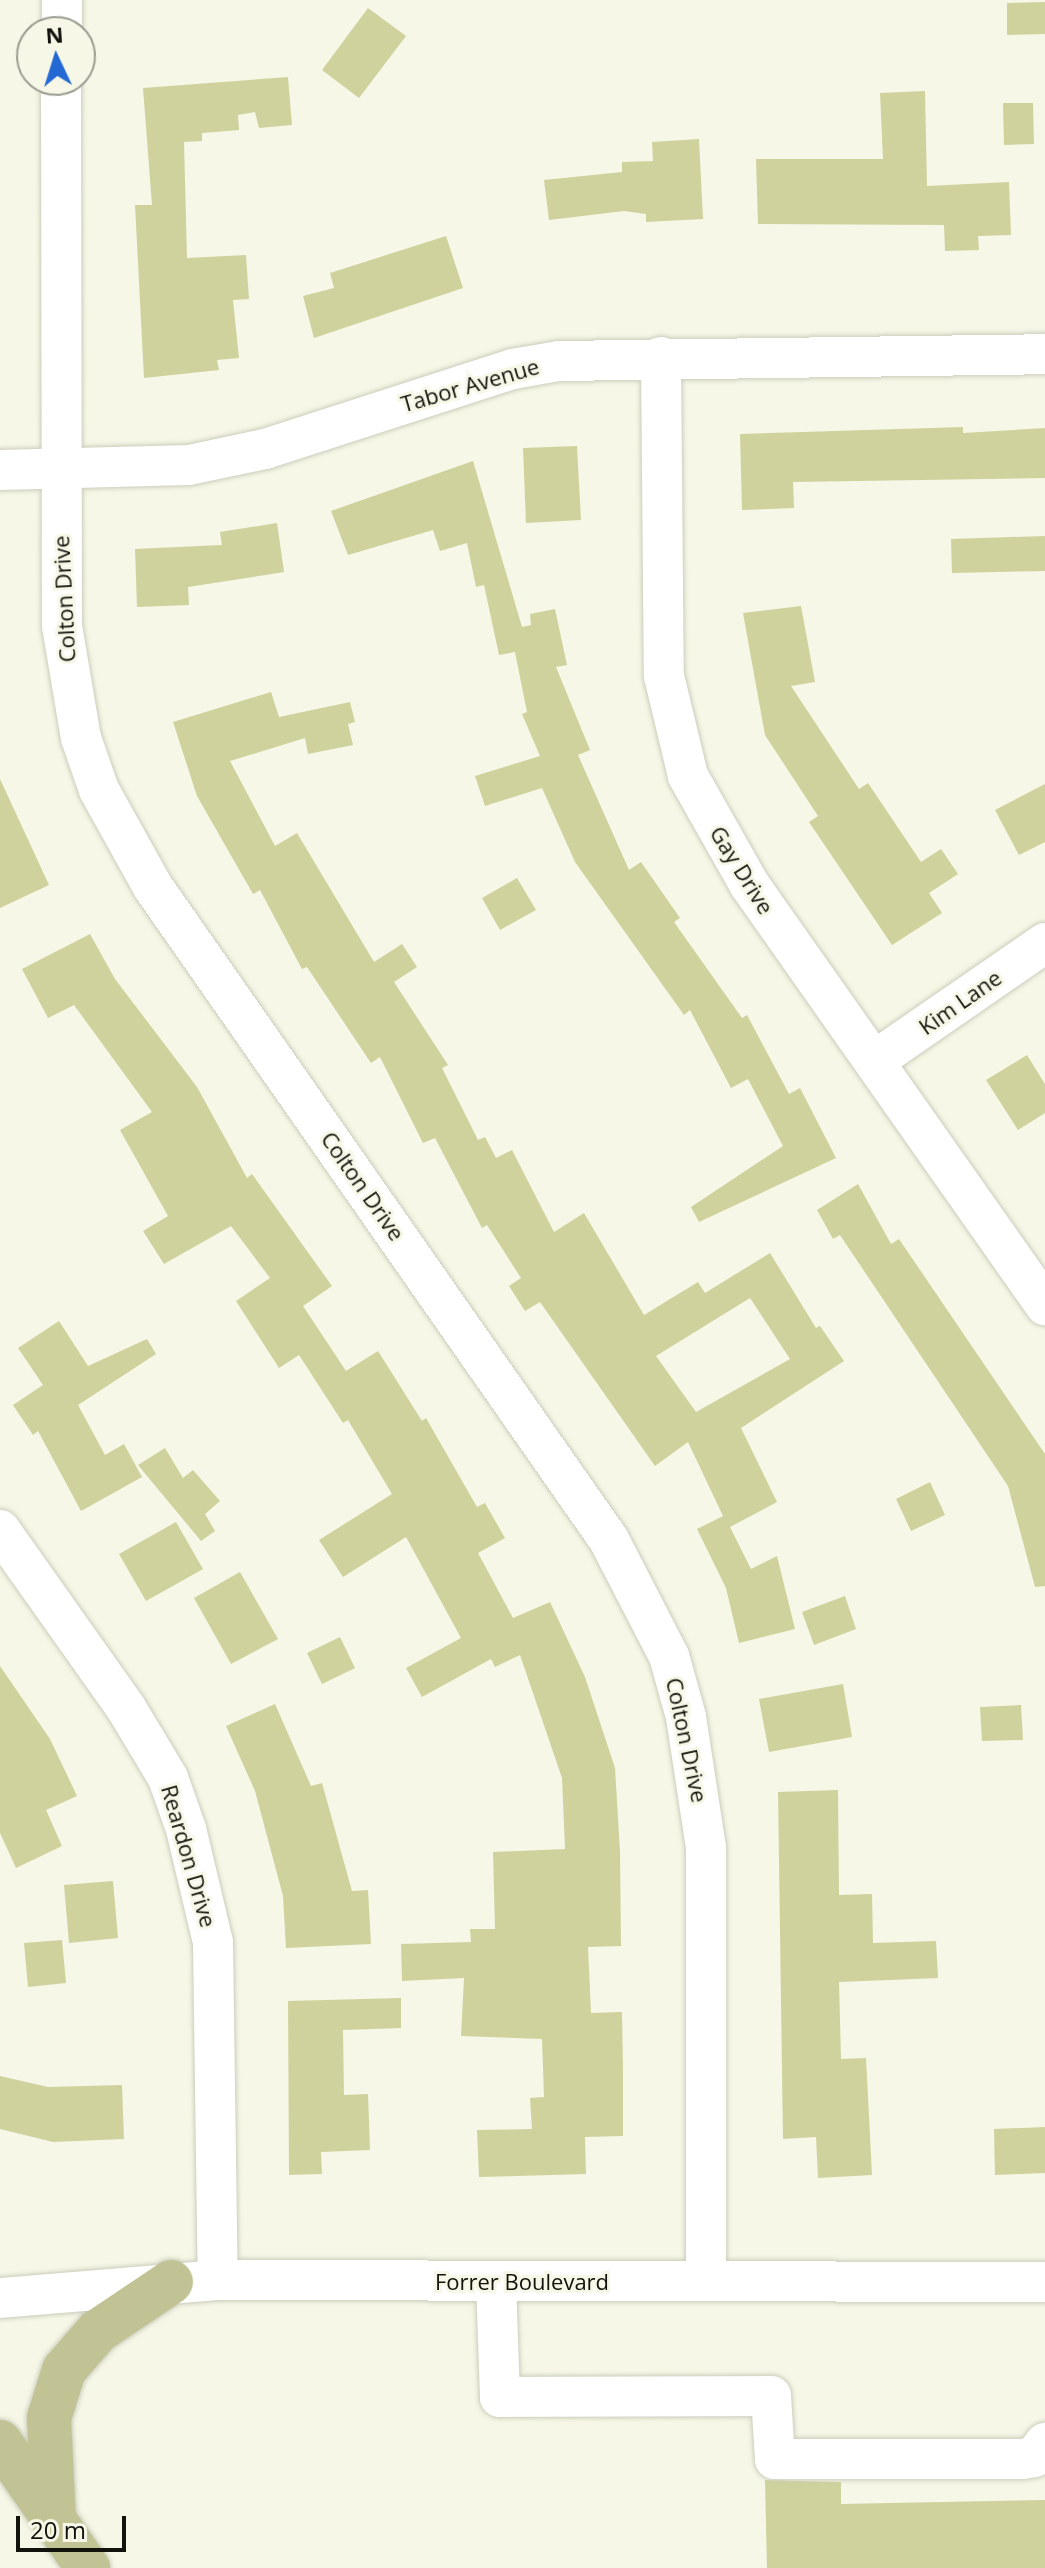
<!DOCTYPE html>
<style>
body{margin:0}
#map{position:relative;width:1045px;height:2568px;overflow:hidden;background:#f6f7e6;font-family:"Open Sans",sans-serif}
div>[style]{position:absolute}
.building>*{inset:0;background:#cfd29d}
.roads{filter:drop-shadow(0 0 2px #cccdbc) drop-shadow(0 0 2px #cccdbc)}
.minor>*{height:40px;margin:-20px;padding:0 20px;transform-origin:20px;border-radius:20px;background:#fff}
.major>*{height:44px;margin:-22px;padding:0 22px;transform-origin:22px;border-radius:22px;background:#c2c395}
span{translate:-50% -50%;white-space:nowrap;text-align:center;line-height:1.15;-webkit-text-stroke:6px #f6f7e6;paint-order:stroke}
.street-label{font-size:22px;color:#13130e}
.north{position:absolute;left:16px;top:16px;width:80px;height:80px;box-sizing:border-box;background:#f6f7e6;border:2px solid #9b9c90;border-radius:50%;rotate:356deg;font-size:22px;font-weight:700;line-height:32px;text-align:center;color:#13130e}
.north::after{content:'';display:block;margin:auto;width:28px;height:36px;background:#2468d4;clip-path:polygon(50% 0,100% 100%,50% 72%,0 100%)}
.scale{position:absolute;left:16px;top:2516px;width:110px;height:36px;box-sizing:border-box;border:4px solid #13130e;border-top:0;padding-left:10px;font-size:24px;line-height:28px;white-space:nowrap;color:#13130e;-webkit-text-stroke:6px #f6f7e6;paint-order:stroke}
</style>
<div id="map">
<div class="building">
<div style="clip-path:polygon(1045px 2px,1045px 34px,1007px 35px,1007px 3px)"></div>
<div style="clip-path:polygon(368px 8px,406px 36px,359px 98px,322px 70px)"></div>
<div style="clip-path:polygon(288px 77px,292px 125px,259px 128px,255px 112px,238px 115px,239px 130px,202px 133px,202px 141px,184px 142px,187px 258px,246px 255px,249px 299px,233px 300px,239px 358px,217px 360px,219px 370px,144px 378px,135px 205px,152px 205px,143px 88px)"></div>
<div style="clip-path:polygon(925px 91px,927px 186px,1009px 182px,1011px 235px,978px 236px,979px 250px,945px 251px,944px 225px,758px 224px,756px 159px,883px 159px,880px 93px)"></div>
<div style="clip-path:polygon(1003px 103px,1033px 103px,1034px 144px,1004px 145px)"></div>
<div style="clip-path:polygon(699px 139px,703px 219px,646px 222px,646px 214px,624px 211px,549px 220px,544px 180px,622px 172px,622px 162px,653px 161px,652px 142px)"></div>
<div style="clip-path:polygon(446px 236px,463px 288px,314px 338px,303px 296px,334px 288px,330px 273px)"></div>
<div style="clip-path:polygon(963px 427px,963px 433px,1045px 428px,1045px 478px,793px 482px,794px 508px,742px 510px,740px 434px)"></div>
<div style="clip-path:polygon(577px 446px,581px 520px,526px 523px,523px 448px)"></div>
<div style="clip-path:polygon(473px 461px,522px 627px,531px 625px,530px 614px,555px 609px,567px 665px,556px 667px,590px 750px,578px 755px,629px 870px,641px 862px,680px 918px,674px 922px,742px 1018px,747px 1015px,789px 1094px,800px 1088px,836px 1158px,699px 1222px,691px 1207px,783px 1146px,748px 1079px,731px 1088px,690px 1010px,684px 1015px,575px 862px,542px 788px,485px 806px,475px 776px,540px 756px,522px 714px,527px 712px,515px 652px,499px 655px,484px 585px,476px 587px,467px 543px,440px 551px,433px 530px,348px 555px,331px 511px)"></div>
<div style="clip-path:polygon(277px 523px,284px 572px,188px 587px,189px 605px,137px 607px,135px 549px,222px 545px,220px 532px)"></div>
<div style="clip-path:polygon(1045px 536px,1045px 571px,952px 573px,951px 539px)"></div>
<div style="clip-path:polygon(801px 606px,815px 682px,791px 686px,859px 789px,868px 783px,921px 862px,941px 849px,958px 874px,929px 893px,942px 913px,892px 945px,809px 822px,818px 816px,765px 735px,743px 613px)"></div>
<div style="clip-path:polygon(evenodd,271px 692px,279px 717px,350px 702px,355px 722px,348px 724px,353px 745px,308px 754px,305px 738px,230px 761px,275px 846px,297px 833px,374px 962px,402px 944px,417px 967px,394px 982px,448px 1065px,442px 1068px,478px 1140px,485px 1137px,496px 1158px,512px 1150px,554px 1232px,584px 1213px,644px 1315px,698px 1282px,705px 1293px,770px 1253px,816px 1328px,820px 1326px,844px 1361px,741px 1428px,777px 1502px,730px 1527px,751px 1569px,777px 1556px,795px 1629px,739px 1643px,726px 1588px,697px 1529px,723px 1516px,688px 1442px,655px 1466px,540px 1302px,525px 1311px,509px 1286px,521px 1278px,487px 1225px,482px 1228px,435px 1138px,423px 1143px,380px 1057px,371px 1063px,307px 967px,302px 969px,260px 890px,253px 894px,197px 796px,173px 722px,271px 692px,750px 1298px,790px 1359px,696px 1412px,656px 1356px,750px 1298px)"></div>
<div style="clip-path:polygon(0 779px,49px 885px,0 908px)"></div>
<div style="clip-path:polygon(1045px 784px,1045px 842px,1019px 855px,995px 810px)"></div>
<div style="clip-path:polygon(517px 878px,536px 910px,500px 930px,482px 898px)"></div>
<div style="clip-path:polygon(90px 934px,115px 979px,197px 1087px,247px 1178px,252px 1174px,332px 1286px,303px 1306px,346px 1371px,378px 1351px,422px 1421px,426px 1418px,477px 1507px,485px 1503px,505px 1538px,478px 1553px,513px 1618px,550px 1602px,585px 1677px,615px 1768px,620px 1851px,621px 1946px,588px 1947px,591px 2013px,622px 2012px,623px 2068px,623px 2136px,585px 2137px,586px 2174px,479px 2177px,477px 2130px,532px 2129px,530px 2098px,544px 2097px,542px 2039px,461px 2036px,464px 1978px,402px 1981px,401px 1944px,471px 1942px,470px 1929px,495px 1929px,493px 1852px,565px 1849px,562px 1778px,520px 1655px,495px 1667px,491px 1659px,422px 1697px,406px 1668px,461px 1638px,406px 1537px,343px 1577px,319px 1540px,392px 1494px,348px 1420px,343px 1423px,299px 1355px,279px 1368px,236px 1301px,270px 1278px,231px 1226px,164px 1264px,143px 1231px,168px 1216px,120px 1130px,152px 1112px,74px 1005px,48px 1018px,22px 969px)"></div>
<div style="clip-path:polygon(1027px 1055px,1045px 1084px,1045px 1113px,1018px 1130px,986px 1080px)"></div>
<div style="clip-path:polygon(858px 1184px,891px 1244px,899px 1239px,1045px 1454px,1045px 1586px,1035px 1587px,1008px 1486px,840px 1235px,833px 1239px,817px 1210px)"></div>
<div style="clip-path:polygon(59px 1321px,88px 1366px,147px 1339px,156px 1354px,78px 1405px,105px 1455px,124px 1444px,142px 1477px,81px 1511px,38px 1431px,33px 1435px,13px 1405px,43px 1385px,18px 1348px)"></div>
<div style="clip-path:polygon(165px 1448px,183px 1478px,193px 1470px,220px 1501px,205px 1514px,215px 1531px,201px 1541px,138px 1465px)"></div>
<div style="clip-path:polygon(930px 1482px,945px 1515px,911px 1531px,896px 1499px)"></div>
<div style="clip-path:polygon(176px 1522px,203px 1569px,146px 1601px,119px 1554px)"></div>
<div style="clip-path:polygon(240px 1572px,278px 1639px,231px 1664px,194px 1598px)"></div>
<div style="clip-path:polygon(845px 1596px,856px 1629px,814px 1645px,802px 1612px)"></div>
<div style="clip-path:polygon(340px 1637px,355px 1668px,322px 1684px,307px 1653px)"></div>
<div style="clip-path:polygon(0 1666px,50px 1739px,77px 1796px,46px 1810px,62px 1846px,16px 1868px,0 1833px)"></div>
<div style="clip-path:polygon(843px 1684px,852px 1737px,769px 1752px,759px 1699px)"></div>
<div style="clip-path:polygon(275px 1704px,311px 1786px,322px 1783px,352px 1891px,368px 1890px,371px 1944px,286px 1948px,283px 1896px,255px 1791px,226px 1726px)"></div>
<div style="clip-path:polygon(1021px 1705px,1023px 1740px,982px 1741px,980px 1707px)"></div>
<div style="clip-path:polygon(838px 1790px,839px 1895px,872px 1894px,873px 1943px,936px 1941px,938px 1978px,839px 1982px,841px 2059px,866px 2058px,872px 2175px,818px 2178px,816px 2137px,783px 2139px,778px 1792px)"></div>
<div style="clip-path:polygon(113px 1881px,118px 1938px,69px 1943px,64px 1885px)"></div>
<div style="clip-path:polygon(62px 1940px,66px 1983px,28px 1987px,24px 1943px)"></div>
<div style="clip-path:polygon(401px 1998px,401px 2028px,343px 2030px,344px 2095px,368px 2094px,370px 2150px,321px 2152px,322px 2174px,289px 2175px,288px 2001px)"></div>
<div style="clip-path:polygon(0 2076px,48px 2087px,122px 2085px,124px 2139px,53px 2142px,0 2129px)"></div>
<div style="clip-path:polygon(1045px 2127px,1045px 2173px,995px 2175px,994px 2129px)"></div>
<div style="clip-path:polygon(765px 2480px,841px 2482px,841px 2504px,1045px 2500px,1045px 2568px,767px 2568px)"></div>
</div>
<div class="roads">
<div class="minor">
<div style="left:62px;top:32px;width:32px;rotate:-90deg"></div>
<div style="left:61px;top:80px;width:546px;rotate:89.9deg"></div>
<div style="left:62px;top:626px;width:114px;rotate:80.4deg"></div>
<div style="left:81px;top:738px;width:55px;rotate:70.9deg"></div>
<div style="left:99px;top:790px;width:111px;rotate:60.9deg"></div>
<div style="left:153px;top:887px;width:796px;rotate:55.07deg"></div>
<div style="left:609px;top:1540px;width:131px;rotate:62.7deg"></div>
<div style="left:669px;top:1656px;width:63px;rotate:74.4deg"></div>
<div style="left:686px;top:1717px;width:132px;rotate:81.3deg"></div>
<div style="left:706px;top:1847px;width:434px;rotate:90deg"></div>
<div style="left:661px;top:357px;width:319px;rotate:89.5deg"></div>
<div style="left:664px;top:676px;width:103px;rotate:76.5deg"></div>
<div style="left:688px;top:776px;width:124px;rotate:60.5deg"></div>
<div style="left:749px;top:884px;width:515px;rotate:54.89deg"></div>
<div style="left:0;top:470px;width:189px;rotate:-1.5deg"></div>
<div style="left:189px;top:465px;width:78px;rotate:-11.9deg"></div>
<div style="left:265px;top:449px;width:261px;rotate:-17.9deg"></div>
<div style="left:513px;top:369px;width:47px;rotate:-9.9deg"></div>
<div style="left:559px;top:361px;width:486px;rotate:-0.8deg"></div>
<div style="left:874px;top:1061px;width:208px;rotate:-34.6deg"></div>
<div style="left:0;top:1530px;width:218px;rotate:54.7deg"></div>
<div style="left:126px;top:1708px;width:82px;rotate:59deg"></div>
<div style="left:168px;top:1778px;width:54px;rotate:70.6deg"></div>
<div style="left:186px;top:1829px;width:116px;rotate:76.6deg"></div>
<div style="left:213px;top:1942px;width:338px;rotate:89.2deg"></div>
<div style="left:496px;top:2282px;width:115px;rotate:88deg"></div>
<div style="left:500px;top:2397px;width:271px;rotate:-0.2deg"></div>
<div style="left:771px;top:2396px;width:63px;rotate:86.4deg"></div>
<div style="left:775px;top:2459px;width:247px"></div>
<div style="left:1022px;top:2459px;width:12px;rotate:-9deg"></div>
<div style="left:1034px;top:2457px;width:18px;rotate:-52deg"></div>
<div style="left:0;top:2298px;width:219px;rotate:-4.7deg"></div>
<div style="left:218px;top:2280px;width:827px;rotate:0.14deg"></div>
</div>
<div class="major">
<div style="left:0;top:2442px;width:154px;rotate:55.1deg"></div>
<div style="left:54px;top:2520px;width:102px;rotate:-92.8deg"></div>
<div style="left:49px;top:2418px;width:50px;rotate:-72.6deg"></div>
<div style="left:64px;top:2370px;width:52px;rotate:-48.9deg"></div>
<div style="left:98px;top:2331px;width:88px;rotate:-33.9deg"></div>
</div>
</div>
<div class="street-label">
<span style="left:470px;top:385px;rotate:-16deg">Tabor Avenue</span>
<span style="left:64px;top:599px;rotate:-93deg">Colton Drive</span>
<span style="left:742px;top:870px;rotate:58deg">Gay Drive</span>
<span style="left:960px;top:1002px;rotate:-35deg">Kim Lane</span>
<span style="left:363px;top:1186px;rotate:55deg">Colton Drive</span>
<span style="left:687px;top:1740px;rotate:78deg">Colton Drive</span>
<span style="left:189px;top:1856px;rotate:74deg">Reardon Drive</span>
<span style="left:522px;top:2282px">Forrer Boulevard</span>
</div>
<div class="north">N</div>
<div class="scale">20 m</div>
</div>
